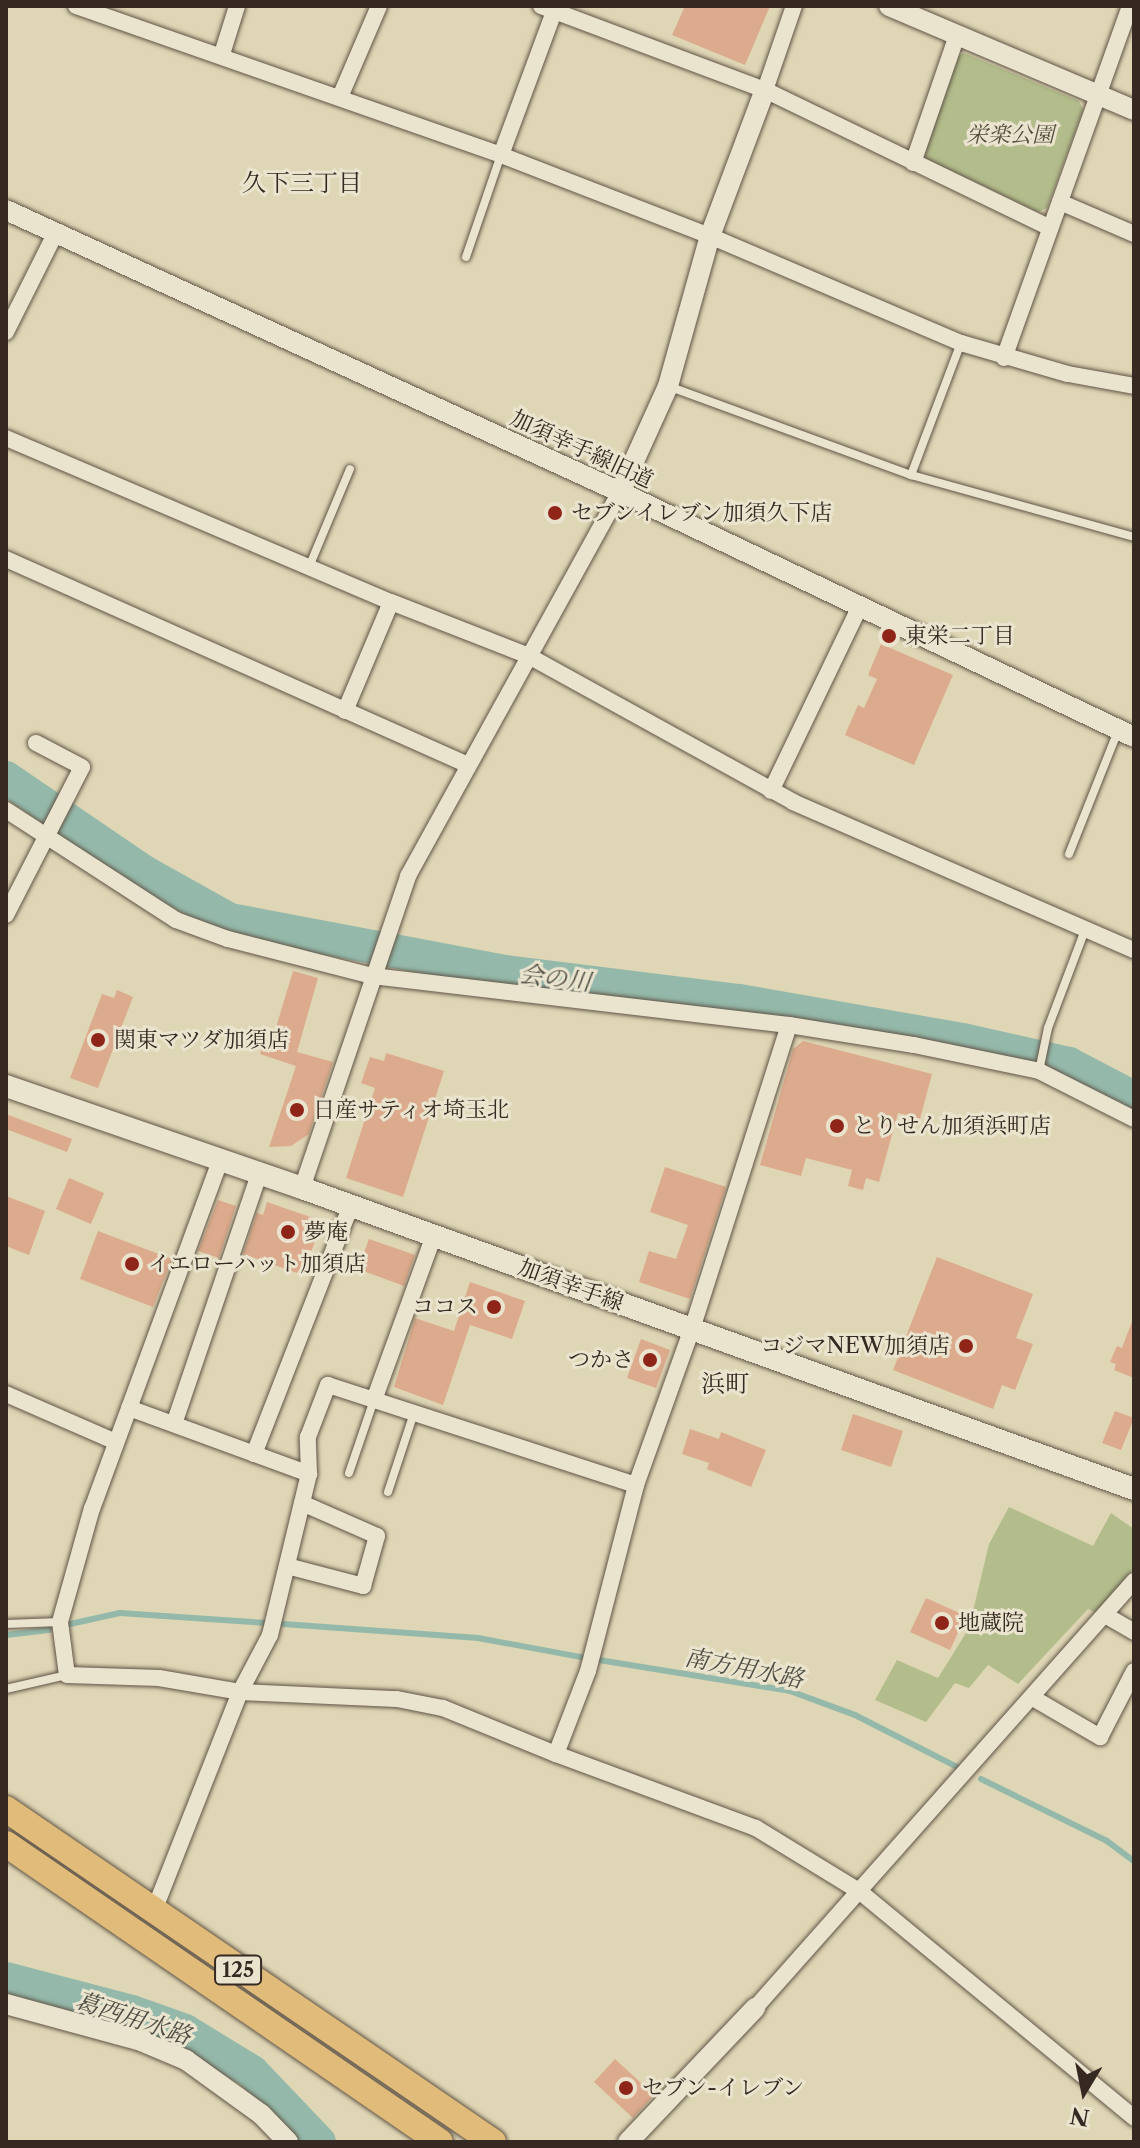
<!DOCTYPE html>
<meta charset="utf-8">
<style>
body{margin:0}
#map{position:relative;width:1140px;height:2148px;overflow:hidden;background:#dfd6b5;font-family:"Libre Caslon Text","Noto Serif JP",serif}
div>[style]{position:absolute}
.green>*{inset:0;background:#b3bd8c}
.stream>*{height:6px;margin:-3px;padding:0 3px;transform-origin:3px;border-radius:3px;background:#94b9aa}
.river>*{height:34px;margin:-17px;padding:0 17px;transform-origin:17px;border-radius:17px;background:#94b9aa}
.building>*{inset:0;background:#dcaa8c}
.roads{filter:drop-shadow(0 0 2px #605446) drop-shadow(0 0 2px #605446)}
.service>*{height:8px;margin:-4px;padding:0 4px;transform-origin:4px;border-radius:4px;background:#eae4cf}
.minor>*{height:16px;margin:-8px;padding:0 8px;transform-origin:8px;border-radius:8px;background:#eae4cf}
.tertiary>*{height:20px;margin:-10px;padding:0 10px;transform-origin:10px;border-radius:10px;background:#eae4cf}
.secondary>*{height:22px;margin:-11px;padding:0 11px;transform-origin:11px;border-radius:11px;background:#eae4cf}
.trunk>*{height:26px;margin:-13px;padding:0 13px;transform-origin:13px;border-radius:13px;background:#e0bb7a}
.dots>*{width:22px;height:22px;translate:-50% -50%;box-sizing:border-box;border:4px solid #eae4cf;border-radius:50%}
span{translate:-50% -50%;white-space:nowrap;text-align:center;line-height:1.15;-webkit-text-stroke:6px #eae4cf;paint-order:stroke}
.shield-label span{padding:2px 6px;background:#eae4cf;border:2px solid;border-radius:6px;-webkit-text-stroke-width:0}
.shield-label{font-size:20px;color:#352921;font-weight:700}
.park-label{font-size:22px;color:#544e3c;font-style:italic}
.street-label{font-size:22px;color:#352921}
.poi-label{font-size:22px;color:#352921}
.left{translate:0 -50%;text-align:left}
.right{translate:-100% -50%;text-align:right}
.neighbourhood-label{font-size:24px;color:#352921}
.water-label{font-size:24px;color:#4d4d43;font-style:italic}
.frame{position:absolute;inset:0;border:8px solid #352921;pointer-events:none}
.north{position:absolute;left:1044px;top:2052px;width:80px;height:80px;-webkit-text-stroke:6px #eae4cf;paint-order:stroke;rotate:190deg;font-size:22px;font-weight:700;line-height:32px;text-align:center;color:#352921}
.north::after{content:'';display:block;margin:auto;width:28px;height:36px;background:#352921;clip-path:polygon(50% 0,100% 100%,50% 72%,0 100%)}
</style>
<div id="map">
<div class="green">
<div style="clip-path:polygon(964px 53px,1079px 101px,1083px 110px,1047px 208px,1038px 212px,927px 159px,923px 152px,956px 57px)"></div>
<div style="clip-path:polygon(1009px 1507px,1093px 1546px,1111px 1513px,1134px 1529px,1134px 1568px,1096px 1613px,1088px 1609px,1018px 1684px,988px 1665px,969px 1688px,955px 1683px,926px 1722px,875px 1700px,897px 1660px,938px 1678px,969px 1628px,989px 1544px)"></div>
</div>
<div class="stream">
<div style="left:70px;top:1624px;width:51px;rotate:-12.4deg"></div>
<div style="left:120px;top:1613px;width:147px;rotate:3.9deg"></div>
<div style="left:283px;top:1624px;width:196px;rotate:4.1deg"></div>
<div style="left:478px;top:1638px;width:105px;rotate:10.5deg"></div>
<div style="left:6px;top:1635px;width:43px;rotate:-6.6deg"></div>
<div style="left:599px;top:1660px;width:193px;rotate:9.2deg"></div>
<div style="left:790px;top:1691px;width:69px;rotate:20.3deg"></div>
<div style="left:855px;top:1715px;width:121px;rotate:27deg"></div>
<div style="left:981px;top:1779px;width:140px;rotate:26.2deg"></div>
<div style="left:1107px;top:1841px;width:34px;rotate:37deg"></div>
</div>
<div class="river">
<div style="left:6px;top:778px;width:167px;rotate:34.3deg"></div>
<div style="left:144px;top:872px;width:98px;rotate:29.2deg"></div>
<div style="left:230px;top:920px;width:281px;rotate:10.7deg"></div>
<div style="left:506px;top:972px;width:235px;rotate:7.1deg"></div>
<div style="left:739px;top:1001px;width:227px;rotate:9.9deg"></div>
<div style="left:963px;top:1040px;width:109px;rotate:12.8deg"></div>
<div style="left:1069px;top:1064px;width:73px;rotate:27.6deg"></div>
<div style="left:6px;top:1979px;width:130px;rotate:14.7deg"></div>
<div style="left:132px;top:2012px;width:56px;rotate:19.7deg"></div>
<div style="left:185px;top:2031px;width:79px;rotate:31.5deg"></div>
<div style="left:252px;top:2072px;width:97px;rotate:46.3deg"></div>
</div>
<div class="building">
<div style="clip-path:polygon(685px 6px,770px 6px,745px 65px,672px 35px)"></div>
<div style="clip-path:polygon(881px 644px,953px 675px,914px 765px,845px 735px,858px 705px,864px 708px,877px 679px,868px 675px)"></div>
<div style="clip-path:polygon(293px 971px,318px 978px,297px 1052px,333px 1062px,309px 1134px,291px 1146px,269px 1147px,296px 1066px,260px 1054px,264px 1042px,271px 1044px)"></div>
<div style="clip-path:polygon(117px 990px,133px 997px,98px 1088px,70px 1078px,102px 994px,114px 998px)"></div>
<div style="clip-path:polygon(803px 1041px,932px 1074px,920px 1119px,898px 1113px,879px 1182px,866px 1178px,863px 1190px,848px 1186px,852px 1170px,806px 1158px,801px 1176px,760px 1165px,793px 1049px)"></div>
<div style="clip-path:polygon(386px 1053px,444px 1071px,403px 1197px,346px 1178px,375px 1088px,361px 1083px,370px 1057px,384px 1061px)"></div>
<div style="clip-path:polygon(6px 1114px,72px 1139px,67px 1152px,6px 1129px)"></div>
<div style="clip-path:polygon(665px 1167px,726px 1187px,690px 1299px,639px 1282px,649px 1251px,676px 1259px,688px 1225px,650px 1212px)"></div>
<div style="clip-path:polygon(69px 1178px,104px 1193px,91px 1224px,56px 1209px)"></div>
<div style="clip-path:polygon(6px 1196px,45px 1211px,29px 1255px,6px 1246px)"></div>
<div style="clip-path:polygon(218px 1200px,236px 1206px,219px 1258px,198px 1251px)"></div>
<div style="clip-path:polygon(267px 1202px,322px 1221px,303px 1275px,243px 1254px,257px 1213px,263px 1215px)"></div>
<div style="clip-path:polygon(98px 1231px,172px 1259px,153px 1307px,80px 1279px)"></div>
<div style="clip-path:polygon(369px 1239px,415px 1255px,404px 1286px,358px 1269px)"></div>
<div style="clip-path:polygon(937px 1257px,1033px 1294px,1016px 1338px,1033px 1344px,1015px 1390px,1002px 1385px,993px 1409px,893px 1370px)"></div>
<div style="clip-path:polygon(470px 1282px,525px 1301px,512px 1339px,470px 1325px,443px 1405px,394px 1387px,415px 1318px,454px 1331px)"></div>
<div style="clip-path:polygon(1133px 1319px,1134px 1319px,1134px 1378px,1114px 1370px,1116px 1364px,1110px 1362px,1117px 1346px,1122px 1348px)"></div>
<div style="clip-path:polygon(641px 1339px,670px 1350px,656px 1388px,627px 1378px)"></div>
<div style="clip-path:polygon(1115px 1411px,1134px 1418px,1121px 1450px,1102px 1443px)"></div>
<div style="clip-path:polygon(853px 1414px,903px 1431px,891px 1467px,841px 1450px)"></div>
<div style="clip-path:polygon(690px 1429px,719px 1439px,721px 1432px,766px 1450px,751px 1487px,707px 1469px,709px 1463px,682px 1454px)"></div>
<div style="clip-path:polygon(926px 1598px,966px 1616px,950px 1650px,910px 1632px)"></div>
<div style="clip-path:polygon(615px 2059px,654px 2095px,633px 2118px,594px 2082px)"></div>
</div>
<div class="roads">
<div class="service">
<div style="left:466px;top:257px;width:108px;rotate:-71.1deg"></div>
<div style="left:668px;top:386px;width:259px;rotate:20.1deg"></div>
<div style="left:911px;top:475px;width:231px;rotate:15.5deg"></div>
<div style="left:911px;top:475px;width:141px;rotate:-69.3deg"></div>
<div style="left:309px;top:567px;width:106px;rotate:-67.3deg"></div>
<div style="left:1069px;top:854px;width:132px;rotate:-68.3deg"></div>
<div style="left:1039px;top:1071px;width:44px;rotate:-78.2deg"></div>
<div style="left:1048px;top:1028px;width:105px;rotate:-69.3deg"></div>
<div style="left:349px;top:1473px;width:77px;rotate:-71.1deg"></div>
<div style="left:388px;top:1492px;width:83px;rotate:-71.8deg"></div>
<div style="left:6px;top:1624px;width:54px;rotate:-2.1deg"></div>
<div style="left:6px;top:1689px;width:63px;rotate:-12.9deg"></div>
</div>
<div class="minor">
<div style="left:76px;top:6px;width:450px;rotate:19.3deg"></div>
<div style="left:501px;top:155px;width:224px;rotate:21.2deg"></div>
<div style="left:710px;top:236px;width:273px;rotate:23.1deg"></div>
<div style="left:961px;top:343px;width:111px;rotate:16.2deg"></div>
<div style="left:1068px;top:374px;width:67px;rotate:10.3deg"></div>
<div style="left:541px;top:6px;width:239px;rotate:20.6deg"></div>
<div style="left:765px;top:90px;width:317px;rotate:25.8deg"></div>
<div style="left:222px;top:54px;width:50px;rotate:-72.6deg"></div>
<div style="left:765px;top:90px;width:89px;rotate:-71deg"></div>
<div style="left:340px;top:97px;width:99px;rotate:-66.8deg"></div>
<div style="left:501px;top:155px;width:159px;rotate:-69.7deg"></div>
<div style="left:913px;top:163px;width:135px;rotate:-71deg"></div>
<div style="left:1060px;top:202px;width:81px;rotate:23.4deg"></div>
<div style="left:6px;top:332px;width:112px;rotate:-63.4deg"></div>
<div style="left:1004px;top:358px;width:374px;rotate:-70.3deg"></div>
<div style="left:6px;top:438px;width:418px;rotate:23.1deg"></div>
<div style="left:391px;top:602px;width:148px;rotate:21.4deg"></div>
<div style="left:529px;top:656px;width:302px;rotate:28.9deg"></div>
<div style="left:793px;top:802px;width:372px;rotate:23.5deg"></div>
<div style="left:6px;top:559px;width:506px;rotate:24.03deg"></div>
<div style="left:345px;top:711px;width:118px;rotate:-67.1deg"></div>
<div style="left:771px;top:791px;width:203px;rotate:-64.3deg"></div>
<div style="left:6px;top:810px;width:202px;rotate:32.9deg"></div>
<div style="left:176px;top:920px;width:55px;rotate:20.1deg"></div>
<div style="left:228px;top:939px;width:149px;rotate:14.4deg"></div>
<div style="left:372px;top:976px;width:420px;rotate:6.7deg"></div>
<div style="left:789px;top:1025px;width:127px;rotate:9.1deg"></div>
<div style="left:914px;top:1045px;width:128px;rotate:11.7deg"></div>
<div style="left:1039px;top:1071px;width:106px;rotate:26.8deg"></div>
<div style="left:6px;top:915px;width:166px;rotate:-62.8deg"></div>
<div style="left:82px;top:767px;width:52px;rotate:-152.4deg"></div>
<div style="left:220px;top:1161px;width:370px;rotate:110.2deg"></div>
<div style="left:92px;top:1508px;width:118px;rotate:105.7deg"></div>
<div style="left:60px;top:1622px;width:53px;rotate:82.5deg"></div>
<div style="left:67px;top:1675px;width:92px;rotate:1.9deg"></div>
<div style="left:159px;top:1678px;width:82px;rotate:9.8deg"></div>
<div style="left:240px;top:1692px;width:157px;rotate:2.6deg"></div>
<div style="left:397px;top:1699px;width:47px;rotate:11.1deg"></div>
<div style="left:443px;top:1708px;width:122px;rotate:22.2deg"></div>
<div style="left:556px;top:1754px;width:213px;rotate:20.3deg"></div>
<div style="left:756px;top:1828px;width:121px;rotate:31.5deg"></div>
<div style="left:859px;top:1891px;width:357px;rotate:39.5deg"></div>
<div style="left:302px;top:1188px;width:330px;rotate:-71.2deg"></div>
<div style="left:408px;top:876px;width:439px;rotate:-61.1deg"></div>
<div style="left:6px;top:1394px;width:120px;rotate:23.6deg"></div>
<div style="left:374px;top:1400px;width:176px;rotate:-70deg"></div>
<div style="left:129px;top:1408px;width:192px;rotate:20.1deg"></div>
<div style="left:309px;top:1474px;width:37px;rotate:-92deg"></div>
<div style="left:308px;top:1437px;width:56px;rotate:-69deg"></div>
<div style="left:328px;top:1385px;width:324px;rotate:18deg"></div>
<div style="left:174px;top:1424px;width:264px;rotate:-71.2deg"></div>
<div style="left:254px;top:1454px;width:267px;rotate:-68.7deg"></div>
<div style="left:287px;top:1566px;width:79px;rotate:14.7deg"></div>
<div style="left:363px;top:1586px;width:52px;rotate:-74.4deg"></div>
<div style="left:377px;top:1536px;width:82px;rotate:-156.3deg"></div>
<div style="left:1105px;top:1615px;width:34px;rotate:30deg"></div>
<div style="left:1033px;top:1698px;width:78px;rotate:30.2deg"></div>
<div style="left:1100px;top:1737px;width:74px;rotate:-62.7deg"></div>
<div style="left:556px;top:1754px;width:89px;rotate:-68.9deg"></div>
<div style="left:588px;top:1671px;width:192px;rotate:-75.5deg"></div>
<div style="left:636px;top:1485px;width:166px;rotate:-70.3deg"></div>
<div style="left:692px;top:1329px;width:319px;rotate:-72.3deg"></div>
<div style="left:153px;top:1913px;width:238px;rotate:-68.5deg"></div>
<div style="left:240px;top:1692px;width:64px;rotate:-62.2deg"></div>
<div style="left:270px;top:1635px;width:166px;rotate:-76.4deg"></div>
<div style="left:755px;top:2008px;width:571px;rotate:-48.41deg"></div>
</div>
<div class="tertiary">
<div style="left:889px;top:6px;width:266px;rotate:23deg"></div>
<div style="left:6px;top:210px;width:676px;rotate:24.67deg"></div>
<div style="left:620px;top:492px;width:569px;rotate:25.48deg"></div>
<div style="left:620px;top:492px;width:116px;rotate:-65.6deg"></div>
<div style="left:668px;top:386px;width:156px;rotate:-74.4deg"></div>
<div style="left:710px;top:236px;width:156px;rotate:-69.4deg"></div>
<div style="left:6px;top:2004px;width:140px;rotate:15.3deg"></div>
<div style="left:141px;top:2041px;width:49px;rotate:22.9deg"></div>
<div style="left:186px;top:2060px;width:92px;rotate:35.8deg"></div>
<div style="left:261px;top:2114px;width:39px;rotate:46deg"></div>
<div style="left:628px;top:2142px;width:185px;rotate:-46.5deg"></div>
</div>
<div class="secondary">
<div style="left:6px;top:1086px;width:313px;rotate:19deg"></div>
<div style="left:302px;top:1188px;width:885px;rotate:19.89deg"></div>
</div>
<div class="trunk">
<div style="left:6px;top:1809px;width:590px;rotate:34.36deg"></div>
<div style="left:6px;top:1844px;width:526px;rotate:34.47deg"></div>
</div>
</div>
<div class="dots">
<div style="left:555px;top:513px;background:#8f2418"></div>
<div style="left:889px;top:636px;background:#8f2418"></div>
<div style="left:98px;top:1040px;background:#8f2418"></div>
<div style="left:297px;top:1110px;background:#8f2418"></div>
<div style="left:837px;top:1126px;background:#8f2418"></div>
<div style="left:288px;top:1232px;background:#8f2418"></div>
<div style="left:132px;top:1264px;background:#8f2418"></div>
<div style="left:494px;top:1307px;background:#8f2418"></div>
<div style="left:966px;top:1346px;background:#8f2418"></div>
<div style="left:650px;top:1360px;background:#8f2418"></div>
<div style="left:942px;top:1623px;background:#8f2418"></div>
<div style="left:626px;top:2088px;background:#8f2418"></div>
</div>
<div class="shield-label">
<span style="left:238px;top:1970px">125</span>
</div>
<div class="park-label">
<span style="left:1010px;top:135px">栄楽公園</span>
</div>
<div class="street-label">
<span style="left:582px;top:449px;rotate:25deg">加須幸手線旧道</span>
<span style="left:571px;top:1285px;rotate:20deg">加須幸手線</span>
</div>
<div class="poi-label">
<span class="left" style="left:571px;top:513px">セブンイレブン加須久下店</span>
<span class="left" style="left:905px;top:636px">東栄二丁目</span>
<span class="left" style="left:114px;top:1040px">関東マツダ加須店</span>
<span class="left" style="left:313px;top:1110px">日産サティオ埼玉北</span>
<span class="left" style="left:853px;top:1126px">とりせん加須浜町店</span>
<span class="left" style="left:304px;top:1232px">夢庵</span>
<span class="left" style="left:148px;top:1264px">イエローハット加須店</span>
<span class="right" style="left:478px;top:1307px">ココス</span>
<span class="right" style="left:950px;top:1346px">コジマNEW加須店</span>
<span class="right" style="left:634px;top:1360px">つかさ</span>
<span class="left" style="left:958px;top:1623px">地蔵院</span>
<span class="left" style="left:642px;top:2088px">セブン-イレブン</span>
</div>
<div class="neighbourhood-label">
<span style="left:302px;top:183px">久下三丁目</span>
<span style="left:725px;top:1384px">浜町</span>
</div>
<div class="water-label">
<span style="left:555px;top:978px;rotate:7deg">会の川</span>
<span style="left:744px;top:1668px;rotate:11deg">南方用水路</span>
<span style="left:133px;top:2018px;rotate:18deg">葛西用水路</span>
</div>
<div class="frame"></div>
<div class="north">N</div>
</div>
